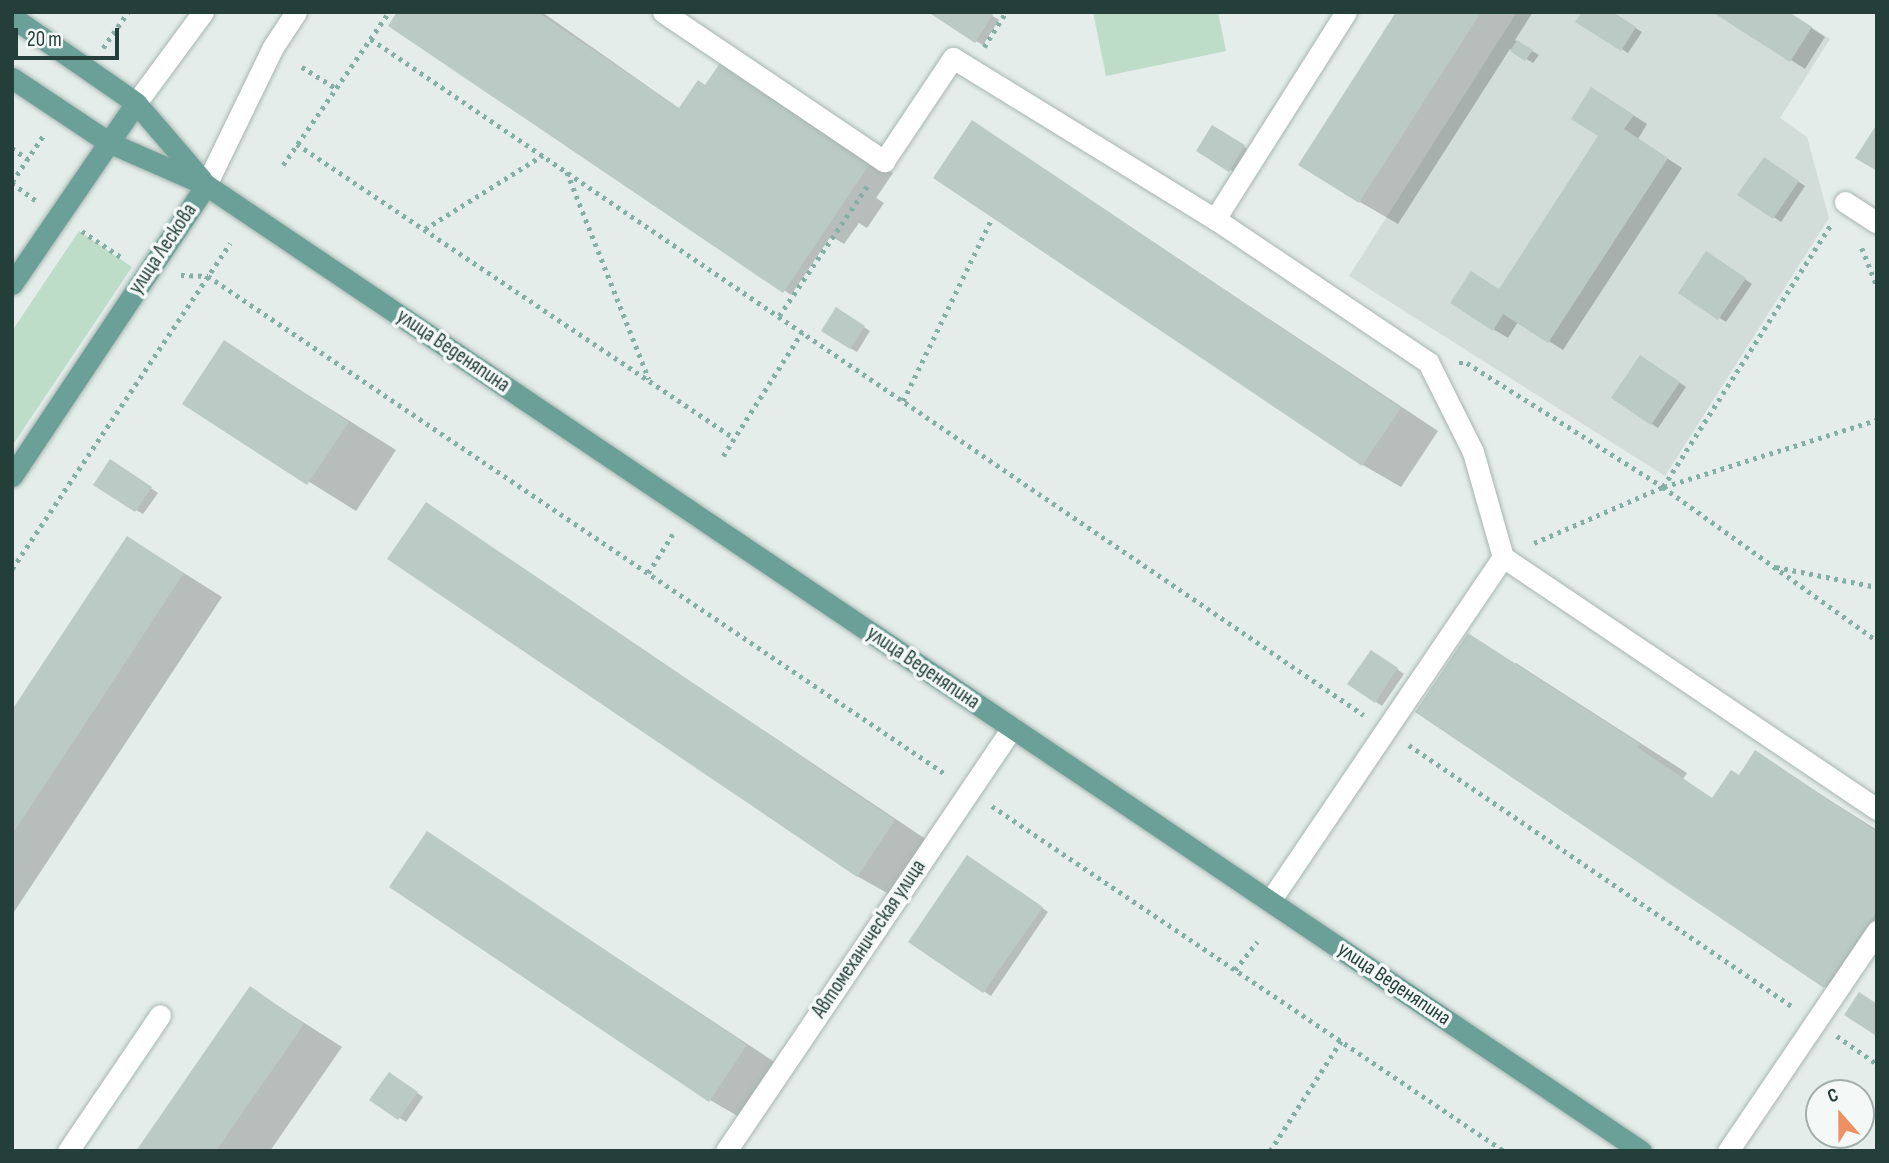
<!DOCTYPE html>
<meta charset="utf-8">
<style>
body{margin:0}
#map{position:relative;width:1889px;height:1163px;overflow:hidden;background:#e4edea;font-family:"Sofia Sans Condensed",sans-serif}
div>[style]{position:absolute}
.built>*{inset:0;background:#d2ddd9}
.green>*{inset:0;background:#beddc9}
.shadow>*{inset:0;background:#0003}
.building>*{inset:0;background:#bccac6}
.path>*{height:4.5px;margin-top:-2.25px;transform-origin:0;background:repeating-linear-gradient(90deg,#85afa6 0 3.5px,transparent 0 8.5px)}
.roads{filter:drop-shadow(0 0 2px #a7b5b1) drop-shadow(0 0 2px #a7b5b1)}
.minor>*{height:21px;margin:-10.5px;padding:0 10.5px;transform-origin:10.5px;border-radius:10.5px;background:#fff}
.major>*{height:21px;margin:-10.5px;padding:0 10.5px;transform-origin:10.5px;border-radius:10.5px;background:#6aa097}
span{translate:-50% -50%;white-space:nowrap;text-align:center;line-height:1.15;-webkit-text-stroke:7px #f4f9f7;paint-order:stroke}
.street-label{font-size:21px;color:#243e39}
.frame{position:absolute;inset:0;border:14px solid #243e39;pointer-events:none}
.north{position:absolute;left:1805px;top:1079px;width:70px;height:70px;box-sizing:border-box;background:#f4f9f7;border:2px solid #a1aeab;border-radius:50%;rotate:339deg;font-size:19px;font-weight:700;line-height:28px;text-align:center;color:#243e39}
.north::after{content:'';display:block;margin:auto;width:24px;height:32px;background:#ed9162;clip-path:polygon(50% 0,100% 100%,50% 72%,0 100%)}
.scale{position:absolute;left:14px;top:28px;width:105px;height:32px;box-sizing:border-box;border:4px solid #243e39;border-top:0;padding-left:9px;font-size:21px;line-height:24px;white-space:nowrap;color:#243e39;-webkit-text-stroke:5px #f4f9f7;paint-order:stroke}
</style>
<div id="map">
<div class="built">
<div style="clip-path:polygon(1517px 12px,1789px 12px,1830px 39px,1780px 118px,1807px 137px,1829px 218px,1665px 476px,1349px 276px)"></div>
</div>
<div class="green">
<div style="clip-path:polygon(1093px 12px,1218px 12px,1226px 51px,1106px 76px)"></div>
<div style="clip-path:polygon(79px 231px,132px 267px,12px 446px,12px 331px)"></div>
</div>
<div class="shadow">
<div style="clip-path:polygon(399px 12px,542px 12px,680px 109px,706px 87px,770px 90px,893px 173px,876px 198px,884px 203px,867px 228px,859px 223px,844px 244px,831px 236px,791px 295px)"></div>
<div style="clip-path:polygon(986px 12px,999px 20px,983px 45px,976px 41px)"></div>
<div style="clip-path:polygon(1398px 12px,1533px 12px,1515px 40px,1539px 55px,1533px 63px,1510px 49px,1398px 224px,1360px 202px)"></div>
<div style="clip-path:polygon(1610px 12px,1642px 32px,1628px 53px,1578px 21px)"></div>
<div style="clip-path:polygon(1787px 12px,1825px 37px,1805px 69px,1791px 60px)"></div>
<div style="clip-path:polygon(1607px 98px,1647px 124px,1638px 139px,1682px 168px,1563px 350px,1518px 322px,1508px 338px,1493px 329px,1601px 136px)"></div>
<div style="clip-path:polygon(972px 122px,1438px 431px,1401px 487px,1363px 465px)"></div>
<div style="clip-path:polygon(1212px 127px,1251px 151px,1237px 174px,1198px 150px)"></div>
<div style="clip-path:polygon(1771px 163px,1805px 186px,1781px 222px,1740px 195px)"></div>
<div style="clip-path:polygon(1713px 257px,1752px 284px,1726px 322px,1680px 292px)"></div>
<div style="clip-path:polygon(837px 310px,870px 331px,857px 352px,850px 348px)"></div>
<div style="clip-path:polygon(225px 343px,396px 450px,356px 511px,185px 404px)"></div>
<div style="clip-path:polygon(1647px 361px,1686px 387px,1658px 428px,1613px 398px)"></div>
<div style="clip-path:polygon(118px 466px,158px 493px,143px 514px,136px 510px)"></div>
<div style="clip-path:polygon(426px 504px,933px 844px,896px 898px,857px 876px)"></div>
<div style="clip-path:polygon(128px 538px,222px 597px,12px 915px,12px 714px)"></div>
<div style="clip-path:polygon(1378px 656px,1404px 674px,1382px 706px,1376px 702px)"></div>
<div style="clip-path:polygon(1516px 663px,1687px 773px,1683px 779px,1713px 799px,1739px 777px,1755px 753px,1877px 830px,1877px 934px,1832px 991px,1418px 712px)"></div>
<div style="clip-path:polygon(428px 833px,785px 1069px,748px 1122px,710px 1100px)"></div>
<div style="clip-path:polygon(975px 861px,1048px 912px,991px 996px,910px 942px)"></div>
<div style="clip-path:polygon(251px 989px,342px 1047px,270px 1151px,138px 1151px)"></div>
<div style="clip-path:polygon(396px 1078px,423px 1097px,406px 1122px,372px 1099px)"></div>
</div>
<div class="building">
<div style="clip-path:polygon(397px 12px,537px 12px,679px 108px,698px 80px,705px 85px,722px 60px,846px 144px,843px 148px,869px 165px,783px 293px,388px 26px)"></div>
<div style="clip-path:polygon(928px 12px,988px 12px,993px 15px,975px 43px)"></div>
<div style="clip-path:polygon(1396px 12px,1481px 12px,1359px 203px,1298px 165px)"></div>
<div style="clip-path:polygon(1582px 12px,1613px 12px,1636px 27px,1621px 51px,1575px 22px)"></div>
<div style="clip-path:polygon(1712px 12px,1789px 12px,1812px 27px,1790px 62px)"></div>
<div style="clip-path:polygon(1517px 40px,1533px 50px,1525px 61px,1510px 51px)"></div>
<div style="clip-path:polygon(1591px 87px,1634px 115px,1624px 129px,1668px 158px,1548px 343px,1503px 314px,1493px 331px,1450px 303px,1471px 271px,1499px 289px,1598px 136px,1571px 119px)"></div>
<div style="clip-path:polygon(972px 120px,1401px 408px,1362px 466px,933px 178px)"></div>
<div style="clip-path:polygon(1877px 124px,1877px 171px,1855px 158px)"></div>
<div style="clip-path:polygon(1212px 125px,1245px 145px,1229px 172px,1196px 151px)"></div>
<div style="clip-path:polygon(1764px 157px,1799px 181px,1773px 219px,1737px 195px)"></div>
<div style="clip-path:polygon(1706px 251px,1746px 278px,1718px 320px,1678px 293px)"></div>
<div style="clip-path:polygon(836px 307px,865px 326px,850px 349px,821px 331px)"></div>
<div style="clip-path:polygon(224px 340px,349px 422px,307px 485px,182px 404px)"></div>
<div style="clip-path:polygon(1640px 355px,1680px 382px,1651px 425px,1611px 398px)"></div>
<div style="clip-path:polygon(110px 459px,152px 487px,135px 512px,93px 485px)"></div>
<div style="clip-path:polygon(426px 502px,895px 820px,857px 877px,387px 559px)"></div>
<div style="clip-path:polygon(127px 536px,184px 573px,12px 835px,12px 710px)"></div>
<div style="clip-path:polygon(1468px 633px,1640px 744px,1637px 747px,1712px 798px,1731px 770px,1739px 775px,1755px 750px,1877px 832px,1877px 911px,1824px 988px,1415px 712px)"></div>
<div style="clip-path:polygon(1371px 650px,1398px 668px,1375px 703px,1347px 684px)"></div>
<div style="clip-path:polygon(427px 831px,747px 1045px,709px 1102px,389px 887px)"></div>
<div style="clip-path:polygon(967px 855px,1043px 907px,983px 993px,908px 942px)"></div>
<div style="clip-path:polygon(250px 986px,304px 1024px,216px 1151px,136px 1151px)"></div>
<div style="clip-path:polygon(1859px 992px,1877px 1004px,1875px 1035px,1844px 1015px)"></div>
<div style="clip-path:polygon(389px 1072px,418px 1092px,398px 1120px,369px 1100px)"></div>
</div>
<div class="path">
<div style="left:371px;top:39px;width:1201px;rotate:34.25deg"></div>
<div style="left:984px;top:47px;width:41px;rotate:-57.8deg"></div>
<div style="left:103px;top:48px;width:44px;rotate:-55.2deg"></div>
<div style="left:302px;top:67px;width:39px;rotate:32deg"></div>
<div style="left:297px;top:144px;width:527px;rotate:33.93deg"></div>
<div style="left:12px;top:148px;width:19px;rotate:35deg"></div>
<div style="left:283px;top:165px;width:186px;rotate:-55.3deg"></div>
<div style="left:567px;top:172px;width:223px;rotate:68.4deg"></div>
<div style="left:12px;top:182px;width:59px;rotate:-56deg"></div>
<div style="left:12px;top:183px;width:31px;rotate:36deg"></div>
<div style="left:425px;top:229px;width:139px;rotate:-32.1deg"></div>
<div style="left:82px;top:231px;width:50px;rotate:33.7deg"></div>
<div style="left:1862px;top:248px;width:41px;rotate:68.5deg"></div>
<div style="left:181px;top:275px;width:27px;rotate:2deg"></div>
<div style="left:208px;top:276px;width:892px;rotate:34.03deg"></div>
<div style="left:779px;top:316px;width:158px;rotate:-55.8deg"></div>
<div style="left:1459px;top:363px;width:8px"></div>
<div style="left:1467px;top:363px;width:232px;rotate:32.3deg"></div>
<div style="left:1663px;top:487px;width:264px;rotate:35.7deg"></div>
<div style="left:903px;top:401px;width:203px;rotate:-64.1deg"></div>
<div style="left:723px;top:456px;width:147px;rotate:-57.5deg"></div>
<div style="left:1664px;top:487px;width:223px;rotate:-17.5deg"></div>
<div style="left:1534px;top:543px;width:141px;rotate:-23.5deg"></div>
<div style="left:1663px;top:487px;width:312px;rotate:-57.4deg"></div>
<div style="left:1776px;top:567px;width:103px;rotate:11.2deg"></div>
<div style="left:12px;top:569px;width:392px;rotate:-56.2deg"></div>
<div style="left:648px;top:573px;width:49px;rotate:-57.6deg"></div>
<div style="left:1409px;top:745px;width:463px;rotate:34.3deg"></div>
<div style="left:992px;top:806px;width:617px;rotate:33.97deg"></div>
<div style="left:1235px;top:970px;width:36px;rotate:-52deg"></div>
<div style="left:1837px;top:1036px;width:49px;rotate:35deg"></div>
<div style="left:1270px;top:1151px;width:131px;rotate:-57.2deg"></div>
</div>
<div class="roads">
<div class="minor">
<div style="left:663px;top:12px;width:267px;rotate:34deg"></div>
<div style="left:884px;top:161px;width:124px;rotate:-56.2deg"></div>
<div style="left:953px;top:58px;width:308px;rotate:31.6deg"></div>
<div style="left:1215px;top:219px;width:257px;rotate:33.9deg"></div>
<div style="left:1428px;top:362px;width:101px;rotate:63.4deg"></div>
<div style="left:1473px;top:452px;width:109px;rotate:74.1deg"></div>
<div style="left:1503px;top:557px;width:451px;rotate:34deg"></div>
<div style="left:136px;top:103px;width:113px;rotate:-53.6deg"></div>
<div style="left:206px;top:185px;width:153px;rotate:-64.1deg"></div>
<div style="left:273px;top:47px;width:42px;rotate:-56.7deg"></div>
<div style="left:1845px;top:202px;width:38px;rotate:33deg"></div>
<div style="left:1215px;top:219px;width:245px;rotate:-57.7deg"></div>
<div style="left:1270px;top:901px;width:415px;rotate:-55.9deg"></div>
<div style="left:68px;top:1151px;width:164px;rotate:-55.9deg"></div>
<div style="left:726px;top:1151px;width:511px;rotate:-55.94deg"></div>
<div style="left:1728px;top:1151px;width:266px;rotate:-55.9deg"></div>
</div>
<div class="major">
<div style="left:12px;top:17px;width:151px;rotate:34.7deg"></div>
<div style="left:136px;top:103px;width:101px;rotate:49.4deg"></div>
<div style="left:12px;top:78px;width:115px;rotate:33.7deg"></div>
<div style="left:108px;top:142px;width:107px;rotate:23.7deg"></div>
<div style="left:206px;top:185px;width:1730px;rotate:33.95deg"></div>
<div style="left:12px;top:284px;width:219px;rotate:-55.6deg"></div>
<div style="left:12px;top:476px;width:350px;rotate:-56.3deg"></div>
</div>
</div>
<div class="street-label">
<span style="left:163px;top:249px;rotate:-56deg">улица Лескова</span>
<span style="left:453px;top:351px;rotate:34deg">улица Веденяпина</span>
<span style="left:923px;top:668px;rotate:34deg">улица Веденяпина</span>
<span style="left:869px;top:939px;rotate:-56deg">Автомеханическая улица</span>
<span style="left:1394px;top:984px;rotate:34deg">улица Веденяпина</span>
</div>
<div class="frame"></div>
<div class="north">С</div>
<div class="scale">20 m</div>
</div>
